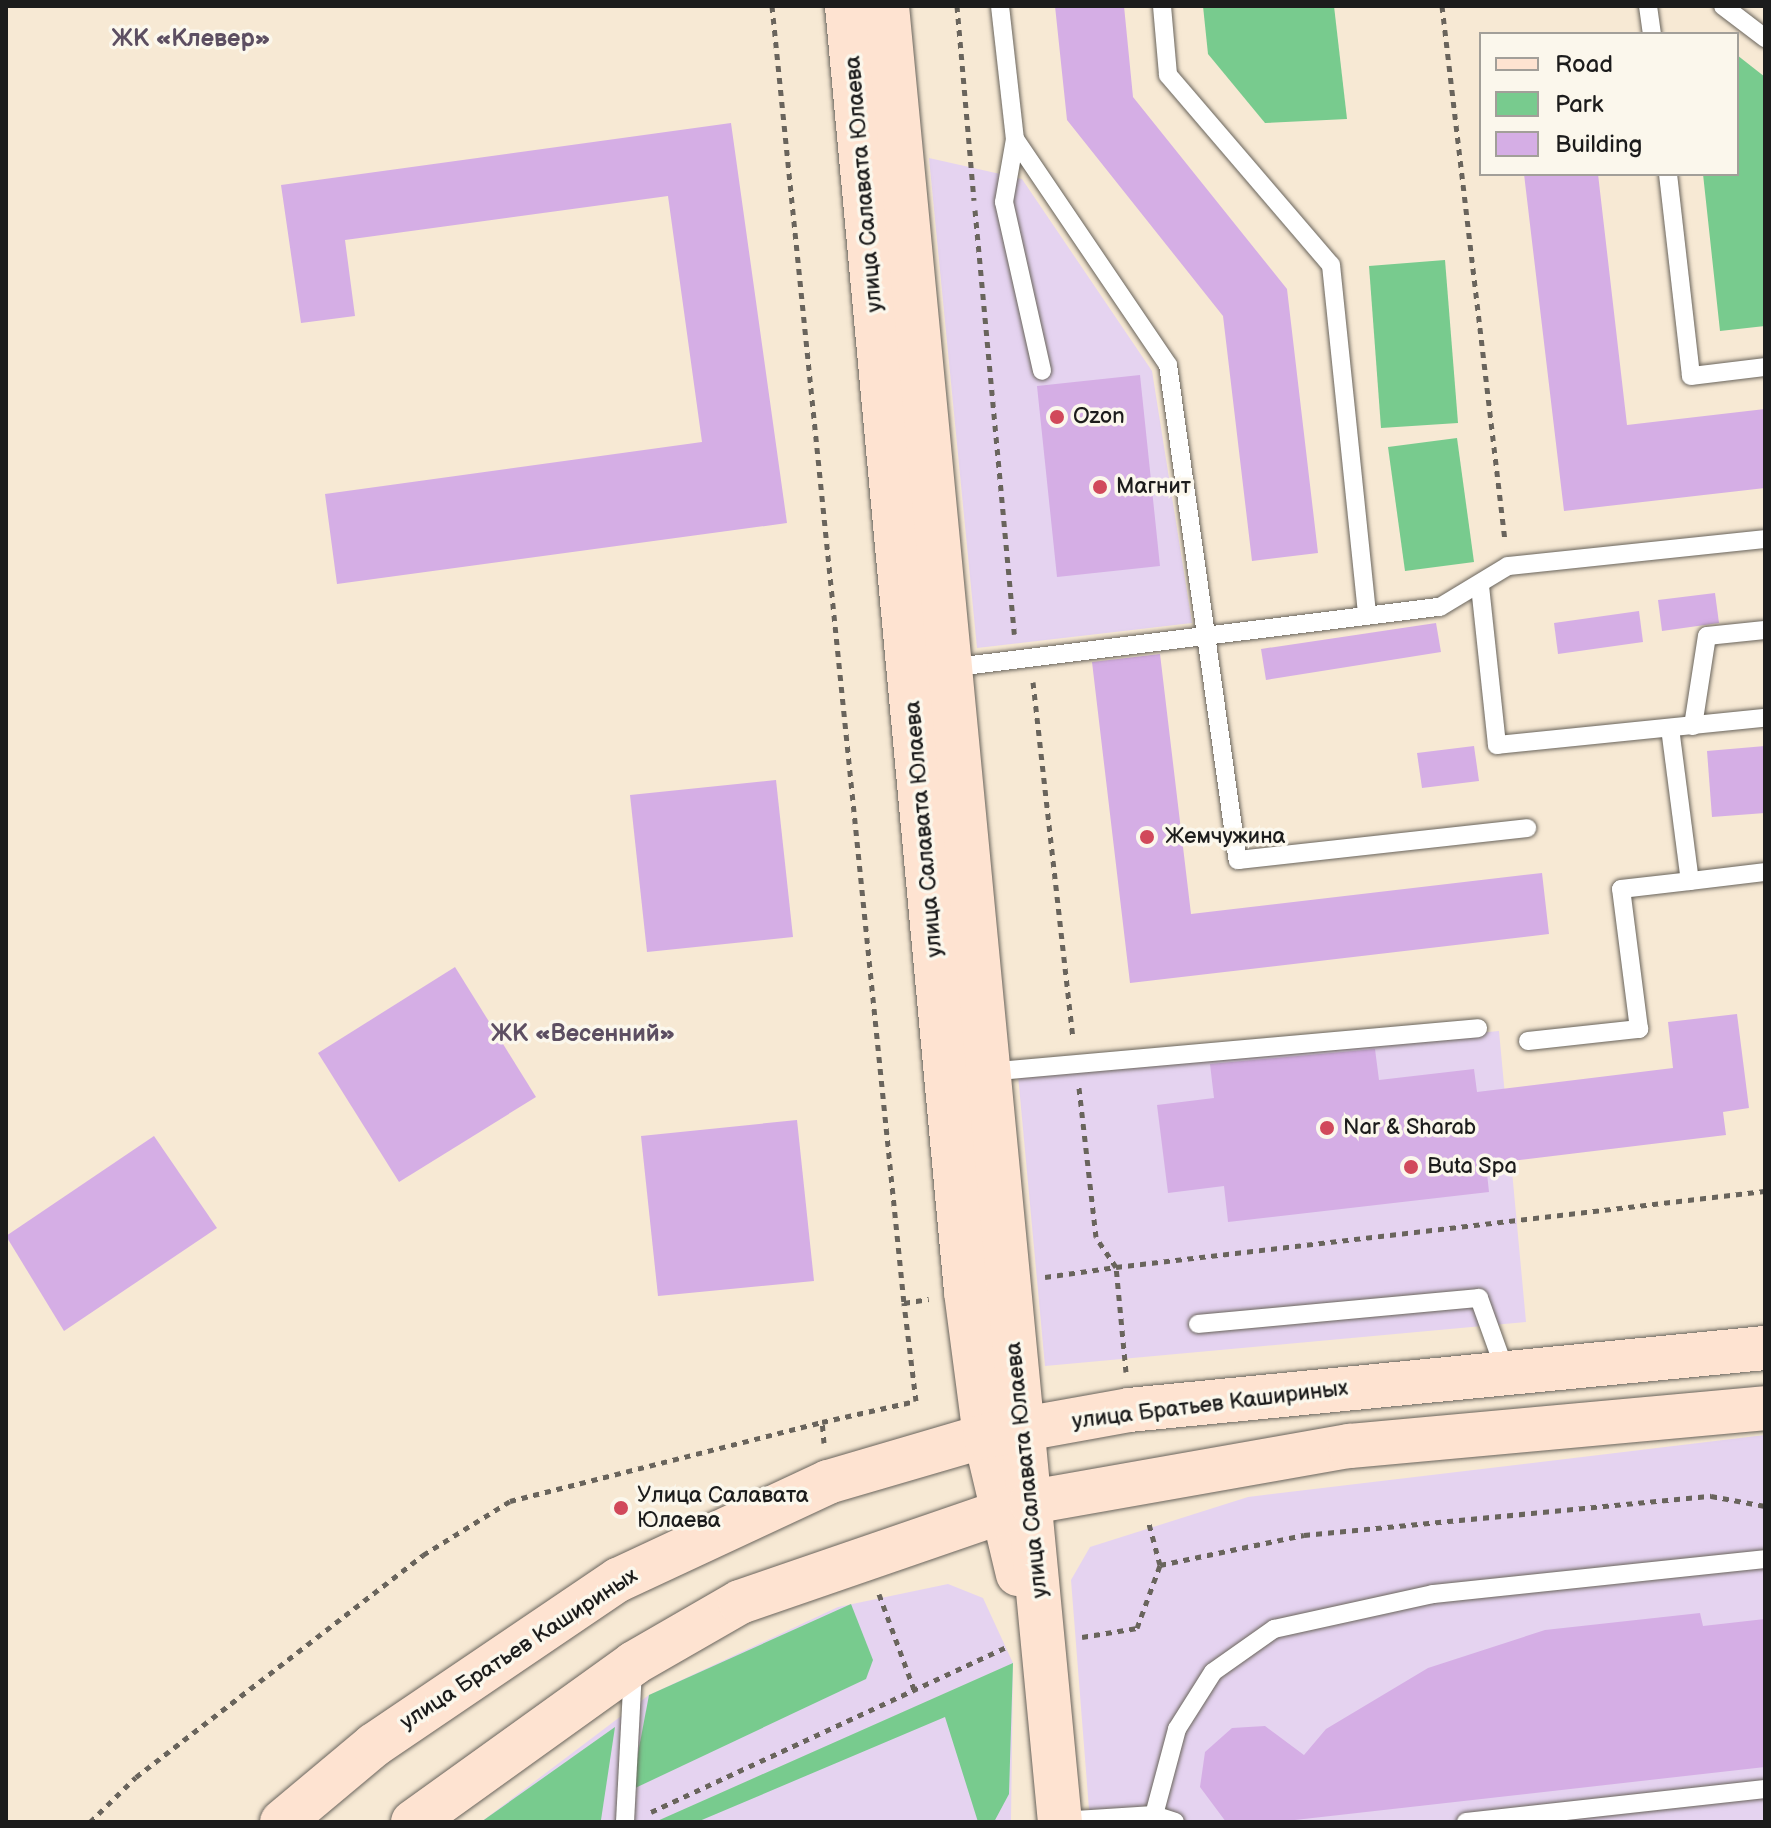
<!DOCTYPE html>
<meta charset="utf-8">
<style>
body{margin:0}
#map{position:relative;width:1771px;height:1828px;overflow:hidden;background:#f7e9d4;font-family:"Balsamiq Sans",sans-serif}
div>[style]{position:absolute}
.built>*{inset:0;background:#e5d3f0}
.green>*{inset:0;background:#78cb8e}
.building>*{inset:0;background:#d5aee5}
.path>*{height:5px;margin-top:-2.5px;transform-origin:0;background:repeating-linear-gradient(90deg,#69645c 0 6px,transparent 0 12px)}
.roads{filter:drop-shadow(0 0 2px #69645c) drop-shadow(0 0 2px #69645c)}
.lane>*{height:18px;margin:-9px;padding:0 9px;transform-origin:9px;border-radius:9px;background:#fff}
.secondary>*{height:44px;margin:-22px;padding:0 22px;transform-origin:22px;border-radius:22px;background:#fee3d1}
.dots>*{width:22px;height:22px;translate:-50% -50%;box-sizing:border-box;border:4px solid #fbf7ec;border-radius:50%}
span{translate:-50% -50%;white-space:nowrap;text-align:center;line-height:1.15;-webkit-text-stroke:7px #fbf7ec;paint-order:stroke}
.street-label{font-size:22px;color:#1c1c1c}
.poi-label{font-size:22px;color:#1c1c1c}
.left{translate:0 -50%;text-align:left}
.neighbourhood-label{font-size:24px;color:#5d4f62;font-weight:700}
.frame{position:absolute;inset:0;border:8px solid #1c1c1c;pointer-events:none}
.legend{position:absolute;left:1479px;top:32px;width:260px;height:144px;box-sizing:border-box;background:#fbf7ec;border:2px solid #a29f99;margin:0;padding:10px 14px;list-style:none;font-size:24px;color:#1c1c1c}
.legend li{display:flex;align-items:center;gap:16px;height:40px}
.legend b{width:40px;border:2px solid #a29f99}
</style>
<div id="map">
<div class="built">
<div style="clip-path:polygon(929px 158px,1022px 179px,1152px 371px,1192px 623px,977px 648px)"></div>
<div style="clip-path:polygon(1499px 1031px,1526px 1322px,1045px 1366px,1018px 1075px)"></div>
<div style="clip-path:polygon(1765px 1435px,1765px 1822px,1090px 1822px,1071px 1580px,1090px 1547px,1248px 1497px)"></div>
<div style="clip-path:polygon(948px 1584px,983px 1598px,1013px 1663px,1011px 1822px,481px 1822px,649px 1695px,838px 1607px)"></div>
</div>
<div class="green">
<div style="clip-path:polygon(1203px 6px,1334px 6px,1347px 119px,1265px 123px,1208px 54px)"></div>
<div style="clip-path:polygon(1737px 55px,1765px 77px,1765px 326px,1720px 331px,1703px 174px,1737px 174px)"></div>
<div style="clip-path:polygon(1445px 260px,1458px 423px,1381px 428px,1369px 266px)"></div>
<div style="clip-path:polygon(1457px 438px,1474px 562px,1405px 571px,1388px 447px)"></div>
<div style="clip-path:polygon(851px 1604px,873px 1660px,866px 1679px,631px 1790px,649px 1695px)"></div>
<div style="clip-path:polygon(1013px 1663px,1009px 1794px,994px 1822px,978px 1822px,945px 1717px,697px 1822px,655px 1822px)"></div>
<div style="clip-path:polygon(615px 1727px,601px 1820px,481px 1822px)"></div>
</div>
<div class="building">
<div style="clip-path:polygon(1055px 6px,1124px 6px,1133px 97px,1287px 289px,1318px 553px,1252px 561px,1223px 316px,1067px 120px)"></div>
<div style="clip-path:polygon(731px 123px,787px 523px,337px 584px,325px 494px,702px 442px,668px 196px,345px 240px,355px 316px,301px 323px,281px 185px)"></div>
<div style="clip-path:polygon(1524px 174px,1598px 174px,1627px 425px,1765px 409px,1765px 488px,1564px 511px)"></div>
<div style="clip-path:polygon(1140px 375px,1160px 566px,1057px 577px,1037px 386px)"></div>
<div style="clip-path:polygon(1715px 593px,1719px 623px,1662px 631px,1658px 600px)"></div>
<div style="clip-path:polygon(1639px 611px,1643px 642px,1558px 654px,1554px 623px)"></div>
<div style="clip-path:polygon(1436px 623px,1441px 652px,1266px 680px,1261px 649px)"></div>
<div style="clip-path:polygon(1160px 654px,1191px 914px,1542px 873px,1549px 934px,1130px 983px,1092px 662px)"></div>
<div style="clip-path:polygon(1474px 746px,1479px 781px,1422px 788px,1417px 753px)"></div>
<div style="clip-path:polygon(1765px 746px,1765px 813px,1712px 817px,1707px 751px)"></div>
<div style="clip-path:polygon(776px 780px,793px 937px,647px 952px,630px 795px)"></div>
<div style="clip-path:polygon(455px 967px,536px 1097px,399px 1182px,318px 1053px)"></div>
<div style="clip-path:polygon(1737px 1014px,1749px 1108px,1723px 1112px,1726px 1135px,1486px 1164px,1489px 1192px,1228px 1222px,1224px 1186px,1168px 1193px,1157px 1105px,1214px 1098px,1210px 1064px,1375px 1049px,1379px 1080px,1474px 1069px,1477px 1092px,1673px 1068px,1668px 1022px)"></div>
<div style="clip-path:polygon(797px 1120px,814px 1281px,658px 1296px,641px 1136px)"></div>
<div style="clip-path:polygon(154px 1136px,217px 1228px,64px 1331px,6px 1236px)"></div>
<div style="clip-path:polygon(1700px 1613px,1703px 1626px,1765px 1619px,1765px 1767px,1277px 1822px,1226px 1822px,1200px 1787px,1205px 1752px,1232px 1728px,1265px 1726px,1304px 1755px,1326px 1729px,1428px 1668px,1545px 1630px)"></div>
</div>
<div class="path">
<div style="left:772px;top:6px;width:1304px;rotate:84.19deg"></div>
<div style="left:957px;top:6px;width:195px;rotate:85deg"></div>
<div style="left:1442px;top:6px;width:539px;rotate:83.28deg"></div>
<div style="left:975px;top:210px;width:426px;rotate:84.7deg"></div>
<div style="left:1033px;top:682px;width:358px;rotate:83.6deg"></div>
<div style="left:1045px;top:1277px;width:72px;rotate:-8deg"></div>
<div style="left:1116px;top:1267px;width:36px;rotate:-124deg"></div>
<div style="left:1096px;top:1237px;width:151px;rotate:-96.5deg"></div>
<div style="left:1126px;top:1372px;width:105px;rotate:-95.4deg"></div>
<div style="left:1116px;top:1267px;width:653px;rotate:-6.68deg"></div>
<div style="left:824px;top:1443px;width:21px;rotate:-95deg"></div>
<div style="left:822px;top:1422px;width:96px;rotate:-12.6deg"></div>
<div style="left:916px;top:1401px;width:99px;rotate:-97deg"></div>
<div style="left:904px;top:1303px;width:25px;rotate:-9deg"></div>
<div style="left:1160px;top:1565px;width:147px;rotate:-11.8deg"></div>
<div style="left:1304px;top:1535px;width:409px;rotate:-5.5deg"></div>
<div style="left:1711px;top:1496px;width:55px;rotate:10.5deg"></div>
<div style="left:879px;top:1594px;width:101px;rotate:69.8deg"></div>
<div style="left:1082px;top:1637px;width:56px;rotate:-9.3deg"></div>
<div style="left:1137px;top:1628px;width:67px;rotate:-69.9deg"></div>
<div style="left:1160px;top:1565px;width:47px;rotate:-104.9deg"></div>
<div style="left:651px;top:1812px;width:390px;rotate:-24.9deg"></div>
<div style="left:90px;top:1822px;width:64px;rotate:-44.4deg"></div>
<div style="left:136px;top:1777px;width:363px;rotate:-37.7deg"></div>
<div style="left:423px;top:1555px;width:102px;rotate:-31.8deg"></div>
<div style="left:510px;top:1501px;width:322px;rotate:-14.2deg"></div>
</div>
<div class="roads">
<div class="lane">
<div style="left:1000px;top:6px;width:134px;rotate:83.6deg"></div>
<div style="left:1015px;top:139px;width:273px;rotate:55.9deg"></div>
<div style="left:1168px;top:365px;width:500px;rotate:82deg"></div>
<div style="left:1238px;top:860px;width:291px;rotate:-6.3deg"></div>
<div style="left:1162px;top:6px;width:69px;rotate:85deg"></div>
<div style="left:1168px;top:75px;width:250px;rotate:49.4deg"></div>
<div style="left:1331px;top:265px;width:352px;rotate:84.1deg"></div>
<div style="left:1648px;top:6px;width:28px;rotate:82deg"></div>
<div style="left:1723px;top:6px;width:53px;rotate:37.3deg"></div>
<div style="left:1015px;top:139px;width:64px;rotate:99.9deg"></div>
<div style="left:1004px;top:202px;width:173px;rotate:77.3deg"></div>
<div style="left:1668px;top:174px;width:203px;rotate:83.5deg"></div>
<div style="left:1691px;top:376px;width:75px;rotate:-6.9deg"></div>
<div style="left:1480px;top:586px;width:160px;rotate:83.9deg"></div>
<div style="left:1497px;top:745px;width:269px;rotate:-5.8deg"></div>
<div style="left:948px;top:668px;width:496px;rotate:-7.1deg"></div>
<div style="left:1440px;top:607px;width:79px;rotate:-31.1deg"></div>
<div style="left:1508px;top:566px;width:258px;rotate:-6deg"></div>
<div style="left:1693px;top:726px;width:91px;rotate:-81.2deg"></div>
<div style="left:1707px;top:636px;width:58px;rotate:-5.9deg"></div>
<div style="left:1670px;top:728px;width:154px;rotate:82.6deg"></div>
<div style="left:1690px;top:881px;width:76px;rotate:-6.8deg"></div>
<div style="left:1528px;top:1041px;width:112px;rotate:-6.2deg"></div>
<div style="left:1639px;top:1029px;width:141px;rotate:-97.3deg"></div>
<div style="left:1621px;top:889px;width:69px;rotate:-6.6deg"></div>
<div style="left:987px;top:1072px;width:493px;rotate:-5.1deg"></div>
<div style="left:1198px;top:1324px;width:282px;rotate:-5.3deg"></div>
<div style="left:1479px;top:1298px;width:80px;rotate:70.2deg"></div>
<div style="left:1154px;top:1815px;width:22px;rotate:18deg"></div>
<div style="left:1060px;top:1821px;width:94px;rotate:-3.7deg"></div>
<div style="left:1154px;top:1815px;width:89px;rotate:-75deg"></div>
<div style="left:1177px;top:1729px;width:67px;rotate:-57.7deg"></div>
<div style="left:1213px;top:1672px;width:75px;rotate:-35.2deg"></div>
<div style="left:1274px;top:1629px;width:163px;rotate:-12.4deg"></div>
<div style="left:1433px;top:1594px;width:334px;rotate:-6deg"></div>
<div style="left:625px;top:1822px;width:153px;rotate:-87deg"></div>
<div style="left:1466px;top:1822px;width:301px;rotate:-6.3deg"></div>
</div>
<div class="secondary">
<div style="left:847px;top:6px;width:1291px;rotate:84.71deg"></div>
<div style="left:966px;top:1292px;width:145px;rotate:82.5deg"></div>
<div style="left:985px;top:1436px;width:142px;rotate:76.6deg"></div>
<div style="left:887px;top:6px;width:1824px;rotate:84.56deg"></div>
<div style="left:282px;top:1822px;width:120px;rotate:-39.9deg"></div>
<div style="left:374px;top:1745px;width:295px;rotate:-34.1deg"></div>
<div style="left:618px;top:1580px;width:232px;rotate:-25deg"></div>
<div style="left:828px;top:1482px;width:164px;rotate:-16.3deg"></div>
<div style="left:985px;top:1436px;width:146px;rotate:-10.2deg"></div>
<div style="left:1129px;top:1410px;width:639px;rotate:-5.57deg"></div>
<div style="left:413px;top:1822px;width:272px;rotate:-35.7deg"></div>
<div style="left:634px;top:1663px;width:122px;rotate:-29.9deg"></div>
<div style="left:740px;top:1602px;width:308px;rotate:-19deg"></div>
<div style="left:1031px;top:1502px;width:324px;rotate:-10deg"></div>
<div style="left:1350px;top:1446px;width:417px;rotate:-5.2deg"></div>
</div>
</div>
<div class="dots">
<div style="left:1057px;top:417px;background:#d1495b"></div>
<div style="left:1100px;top:487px;background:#d1495b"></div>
<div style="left:1147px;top:837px;background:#d1495b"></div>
<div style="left:1327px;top:1128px;background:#d1495b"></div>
<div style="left:1411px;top:1167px;background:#d1495b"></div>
<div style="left:621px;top:1508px;background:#d1495b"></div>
</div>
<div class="street-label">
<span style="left:864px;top:184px;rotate:-95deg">улица Салавата Юлаева</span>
<span style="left:924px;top:829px;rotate:-95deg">улица Салавата Юлаева</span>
<span style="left:1210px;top:1405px;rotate:-7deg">улица Братьев Кашириных</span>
<span style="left:1027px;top:1470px;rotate:-96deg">улица Салавата Юлаева</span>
<span style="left:519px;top:1649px;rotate:-33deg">улица Братьев Кашириных</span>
</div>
<div class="poi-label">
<span class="left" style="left:1073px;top:417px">Ozon</span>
<span class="left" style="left:1116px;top:487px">Магнит</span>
<span class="left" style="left:1165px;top:837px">Жемчужина</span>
<span class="left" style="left:1343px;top:1128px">Nar &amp; Sharab</span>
<span class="left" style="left:1427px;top:1167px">Buta Spa</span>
<span class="left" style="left:637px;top:1508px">Улица Салавата<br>Юлаева</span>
</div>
<div class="neighbourhood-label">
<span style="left:191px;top:39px">ЖК «Клевер»</span>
<span style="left:583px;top:1034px">ЖК «Весенний»</span>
</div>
<div class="frame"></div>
<ul class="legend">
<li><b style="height:10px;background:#fee3d1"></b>Road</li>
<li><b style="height:22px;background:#78cb8e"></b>Park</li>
<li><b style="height:22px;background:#d5aee5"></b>Building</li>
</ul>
</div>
